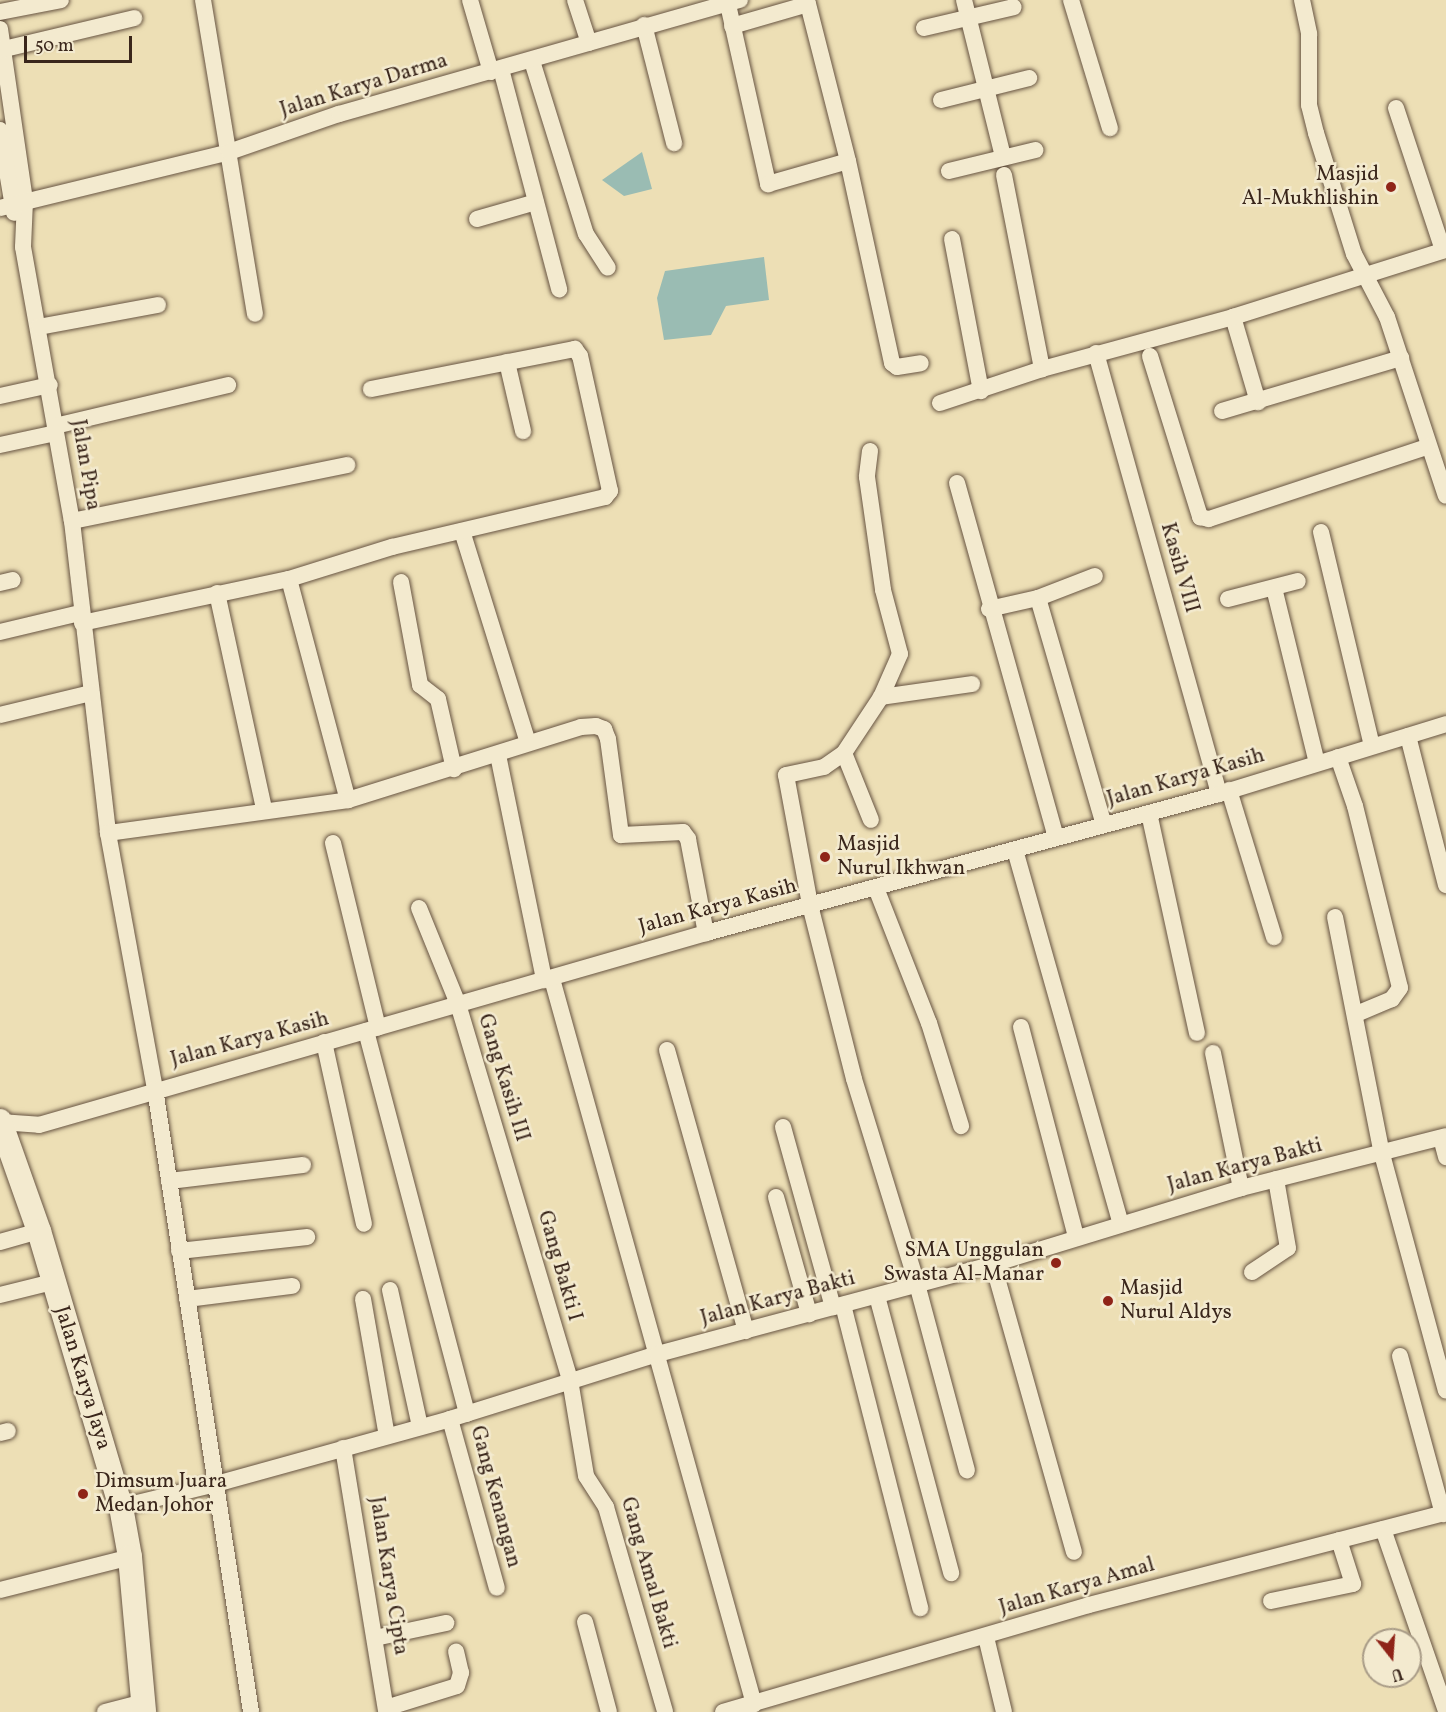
<!DOCTYPE html>
<style>
body{margin:0}
#map{position:relative;width:1446px;height:1712px;overflow:hidden;background:#eddfb5;font-family:Vollkorn,serif}
div>[style]{position:absolute}
.water>*{inset:0;background:#9abcb3}
.roads{filter:drop-shadow(0 0 2px #675442) drop-shadow(0 0 2px #675442)}
.street>*{height:16px;margin:-8px;padding:0 8px;transform-origin:8px;border-radius:8px;background:#f3eacf}
.secondary>*{height:24px;margin:-12px;padding:0 12px;transform-origin:12px;border-radius:12px;background:#f3eacf}
.dots>*{width:16px;height:16px;translate:-50% -50%;box-sizing:border-box;border:3px solid #f3eacf;border-radius:50%}
span{translate:-50% -50%;white-space:nowrap;text-align:center;line-height:1.15;-webkit-text-stroke:5px #f3eacf;paint-order:stroke}
.street-label{font-size:21px;color:#3a261b}
.poi-label{font-size:21px;color:#3a261b}
.right{translate:-100% -50%;text-align:right}
.left{translate:0 -50%;text-align:left}
.north{position:absolute;left:1362px;top:1628px;width:60px;height:60px;box-sizing:border-box;background:#f3eacf;border:2px solid #a99c87;border-radius:50%;rotate:163deg;font-size:16px;font-weight:700;line-height:24px;text-align:center;color:#3a261b}
.north::after{content:'';display:block;margin:auto;width:21px;height:27px;background:#8f2418;clip-path:polygon(50% 0,100% 100%,50% 72%,0 100%)}
.scale{position:absolute;left:24px;top:36px;width:108px;height:27px;box-sizing:border-box;border:3px solid #3a261b;border-top:0;padding-left:8px;font-size:18px;line-height:21px;white-space:nowrap;color:#3a261b;-webkit-text-stroke:4px #f3eacf;paint-order:stroke}
</style>
<div id="map">
<div class="water">
<div style="clip-path:polygon(642px 152px,652px 189px,624px 196px,602px 180px)"></div>
<div style="clip-path:polygon(764px 257px,769px 300px,726px 306px,711px 335px,664px 340px,657px 298px,665px 271px)"></div>
</div>
<div class="roads">
<div class="street">
<div style="left:203px;top:0;width:318px;rotate:80.6deg"></div>
<div style="left:470px;top:0;width:75px;rotate:73.7deg"></div>
<div style="left:575px;top:0;width:45px;rotate:72deg"></div>
<div style="left:727px;top:0;width:189px;rotate:77.4deg"></div>
<div style="left:768px;top:184px;width:83px;rotate:-16deg"></div>
<div style="left:807px;top:0;width:166px;rotate:75.7deg"></div>
<div style="left:848px;top:161px;width:207px;rotate:77.7deg"></div>
<div style="left:892px;top:363px;width:6px;rotate:39deg"></div>
<div style="left:897px;top:367px;width:24px;rotate:-9deg"></div>
<div style="left:964px;top:0;width:161px;rotate:76deg"></div>
<div style="left:1071px;top:0;width:134px;rotate:73.1deg"></div>
<div style="left:1302px;top:0;width:35px;rotate:78deg"></div>
<div style="left:1309px;top:34px;width:71px;rotate:90deg"></div>
<div style="left:1309px;top:105px;width:29px;rotate:76deg"></div>
<div style="left:1316px;top:133px;width:127px;rotate:72.6deg"></div>
<div style="left:1354px;top:254px;width:71px;rotate:62.4deg"></div>
<div style="left:1387px;top:317px;width:188px;rotate:71.8deg"></div>
<div style="left:0;top:12px;width:62px;rotate:-11.1deg"></div>
<div style="left:644px;top:25px;width:122px;rotate:75.7deg"></div>
<div style="left:732px;top:26px;width:79px;rotate:-16.1deg"></div>
<div style="left:924px;top:28px;width:92px;rotate:-13.1deg"></div>
<div style="left:0;top:29px;width:174px;rotate:81.7deg"></div>
<div style="left:25px;top:201px;width:46px;rotate:92.5deg"></div>
<div style="left:23px;top:247px;width:278px;rotate:79.9deg"></div>
<div style="left:72px;top:521px;width:314px;rotate:83.4deg"></div>
<div style="left:108px;top:833px;width:260px;rotate:79.6deg"></div>
<div style="left:155px;top:1089px;width:630px;rotate:81.24deg"></div>
<div style="left:0;top:50px;width:138px;rotate:-13.4deg"></div>
<div style="left:532px;top:61px;width:181px;rotate:72.7deg"></div>
<div style="left:586px;top:234px;width:40px;rotate:57.1deg"></div>
<div style="left:501px;top:69px;width:228px;rotate:75.2deg"></div>
<div style="left:941px;top:100px;width:91px;rotate:-14deg"></div>
<div style="left:1396px;top:108px;width:150px;rotate:71.7deg"></div>
<div style="left:0;top:130px;width:84px;rotate:80.4deg"></div>
<div style="left:949px;top:171px;width:89px;rotate:-13.6deg"></div>
<div style="left:1004px;top:175px;width:198px;rotate:78.9deg"></div>
<div style="left:0;top:208px;width:236px;rotate:-13.7deg"></div>
<div style="left:229px;top:152px;width:116px;rotate:-19.1deg"></div>
<div style="left:339px;top:114px;width:417px;rotate:-15.9deg"></div>
<div style="left:477px;top:219px;width:61px;rotate:-16.1deg"></div>
<div style="left:952px;top:239px;width:155px;rotate:79.2deg"></div>
<div style="left:1233px;top:317px;width:89px;rotate:73.6deg"></div>
<div style="left:39px;top:327px;width:121px;rotate:-10.5deg"></div>
<div style="left:1096px;top:353px;width:458px;rotate:74.4deg"></div>
<div style="left:1150px;top:356px;width:169px;rotate:72.7deg"></div>
<div style="left:1200px;top:517px;width:9px;rotate:13deg"></div>
<div style="left:1209px;top:519px;width:230px;rotate:-18.3deg"></div>
<div style="left:507px;top:362px;width:71px;rotate:76.9deg"></div>
<div style="left:0;top:396px;width:51px;rotate:-12.4deg"></div>
<div style="left:940px;top:403px;width:108px;rotate:-18.4deg"></div>
<div style="left:1042px;top:369px;width:198px;rotate:-15.2deg"></div>
<div style="left:1233px;top:317px;width:223px;rotate:-17.5deg"></div>
<div style="left:1222px;top:411px;width:187px;rotate:-16.5deg"></div>
<div style="left:55px;top:426px;width:178px;rotate:-13.3deg"></div>
<div style="left:0;top:445px;width:57px;rotate:-12.1deg"></div>
<div style="left:870px;top:451px;width:26px;rotate:97deg"></div>
<div style="left:867px;top:477px;width:114px;rotate:81.9deg"></div>
<div style="left:883px;top:590px;width:66px;rotate:75.1deg"></div>
<div style="left:900px;top:654px;width:47px;rotate:113.8deg"></div>
<div style="left:881px;top:697px;width:67px;rotate:123.5deg"></div>
<div style="left:844px;top:753px;width:24px;rotate:145deg"></div>
<div style="left:824px;top:767px;width:39px;rotate:168deg"></div>
<div style="left:786px;top:775px;width:132px;rotate:79.5deg"></div>
<div style="left:810px;top:905px;width:179px;rotate:75.8deg"></div>
<div style="left:854px;top:1079px;width:214px;rotate:72.9deg"></div>
<div style="left:917px;top:1284px;width:193px;rotate:75deg"></div>
<div style="left:957px;top:483px;width:368px;rotate:74.4deg"></div>
<div style="left:72px;top:521px;width:281px;rotate:-11.5deg"></div>
<div style="left:462px;top:531px;width:222px;rotate:72.7deg"></div>
<div style="left:1321px;top:532px;width:220px;rotate:76.6deg"></div>
<div style="left:289px;top:579px;width:229px;rotate:75.1deg"></div>
<div style="left:401px;top:582px;width:105px;rotate:79.5deg"></div>
<div style="left:420px;top:685px;width:23px;rotate:38deg"></div>
<div style="left:438px;top:699px;width:72px;rotate:77.1deg"></div>
<div style="left:0;top:583px;width:13px;rotate:-13deg"></div>
<div style="left:1274px;top:588px;width:180px;rotate:76.2deg"></div>
<div style="left:217px;top:593px;width:221px;rotate:77.7deg"></div>
<div style="left:1038px;top:598px;width:236px;rotate:73.8deg"></div>
<div style="left:1228px;top:599px;width:72px;rotate:-14.4deg"></div>
<div style="left:989px;top:609px;width:50px;rotate:-12.7deg"></div>
<div style="left:1038px;top:598px;width:61px;rotate:-21.1deg"></div>
<div style="left:82px;top:623px;width:212px;rotate:-12deg"></div>
<div style="left:289px;top:579px;width:108px;rotate:-17.3deg"></div>
<div style="left:392px;top:547px;width:219px;rotate:-13.2deg"></div>
<div style="left:605px;top:497px;width:8px;rotate:-50deg"></div>
<div style="left:610px;top:491px;width:138px;rotate:-102.5deg"></div>
<div style="left:580px;top:356px;width:9px;rotate:-126deg"></div>
<div style="left:575px;top:349px;width:208px;rotate:168.9deg"></div>
<div style="left:0;top:632px;width:82px;rotate:-13.4deg"></div>
<div style="left:881px;top:697px;width:92px;rotate:-8.1deg"></div>
<div style="left:0;top:715px;width:94px;rotate:-13.6deg"></div>
<div style="left:1408px;top:736px;width:154px;rotate:75.7deg"></div>
<div style="left:844px;top:753px;width:72px;rotate:68.1deg"></div>
<div style="left:498px;top:755px;width:230px;rotate:78.4deg"></div>
<div style="left:1338px;top:757px;width:52px;rotate:70.9deg"></div>
<div style="left:1355px;top:806px;width:187px;rotate:76.1deg"></div>
<div style="left:1400px;top:988px;width:14px;rotate:126deg"></div>
<div style="left:1392px;top:999px;width:39px;rotate:157deg"></div>
<div style="left:1229px;top:790px;width:154px;rotate:73deg"></div>
<div style="left:1149px;top:813px;width:225px;rotate:77.7deg"></div>
<div style="left:108px;top:833px;width:242px;rotate:-7.8deg"></div>
<div style="left:348px;top:800px;width:244px;rotate:-17.4deg"></div>
<div style="left:581px;top:727px;width:15px;rotate:-4deg"></div>
<div style="left:596px;top:726px;width:9px;rotate:21deg"></div>
<div style="left:604px;top:729px;width:11px;rotate:68deg"></div>
<div style="left:608px;top:739px;width:97px;rotate:82.3deg"></div>
<div style="left:621px;top:835px;width:62px;rotate:-2.8deg"></div>
<div style="left:683px;top:832px;width:9px;rotate:54deg"></div>
<div style="left:688px;top:839px;width:96px;rotate:79.2deg"></div>
<div style="left:333px;top:843px;width:190px;rotate:76.3deg"></div>
<div style="left:1015px;top:850px;width:389px;rotate:74.2deg"></div>
<div style="left:876px;top:888px;width:145px;rotate:68.6deg"></div>
<div style="left:929px;top:1023px;width:108px;rotate:72.7deg"></div>
<div style="left:419px;top:908px;width:104px;rotate:67.9deg"></div>
<div style="left:458px;top:1004px;width:392px;rotate:73.4deg"></div>
<div style="left:570px;top:1380px;width:97px;rotate:80.5deg"></div>
<div style="left:586px;top:1476px;width:37px;rotate:57deg"></div>
<div style="left:606px;top:1507px;width:213px;rotate:73.9deg"></div>
<div style="left:1335px;top:917px;width:242px;rotate:78.8deg"></div>
<div style="left:1382px;top:1154px;width:245px;rotate:74.9deg"></div>
<div style="left:552px;top:979px;width:753px;rotate:74.43deg"></div>
<div style="left:1021px;top:1027px;width:217px;rotate:75.3deg"></div>
<div style="left:366px;top:1031px;width:396px;rotate:75.2deg"></div>
<div style="left:324px;top:1042px;width:186px;rotate:77.6deg"></div>
<div style="left:667px;top:1050px;width:292px;rotate:74.3deg"></div>
<div style="left:1213px;top:1053px;width:138px;rotate:78.3deg"></div>
<div style="left:0;top:1122px;width:39px;rotate:4deg"></div>
<div style="left:39px;top:1125px;width:694px;rotate:-16.06deg"></div>
<div style="left:706px;top:933px;width:531px;rotate:-15.16deg"></div>
<div style="left:1219px;top:794px;width:238px;rotate:-17.1deg"></div>
<div style="left:783px;top:1127px;width:187px;rotate:74.5deg"></div>
<div style="left:1441px;top:1138px;width:20px;rotate:75deg"></div>
<div style="left:169px;top:1181px;width:135px;rotate:-6.8deg"></div>
<div style="left:776px;top:1197px;width:122px;rotate:74.2deg"></div>
<div style="left:0;top:1242px;width:41px;rotate:-15.8deg"></div>
<div style="left:179px;top:1251px;width:129px;rotate:-6.2deg"></div>
<div style="left:993px;top:1264px;width:299px;rotate:74.3deg"></div>
<div style="left:1252px;top:1272px;width:43px;rotate:-33.7deg"></div>
<div style="left:1288px;top:1248px;width:70px;rotate:-99.9deg"></div>
<div style="left:390px;top:1290px;width:139px;rotate:77.6deg"></div>
<div style="left:0;top:1295px;width:54px;rotate:-14deg"></div>
<div style="left:877px;top:1296px;width:287px;rotate:75deg"></div>
<div style="left:187px;top:1299px;width:106px;rotate:-7.1deg"></div>
<div style="left:363px;top:1299px;width:139px;rotate:80.1deg"></div>
<div style="left:843px;top:1305px;width:313px;rotate:75.7deg"></div>
<div style="left:1400px;top:1356px;width:164px;rotate:74.8deg"></div>
<div style="left:450px;top:1419px;width:175px;rotate:74.5deg"></div>
<div style="left:0;top:1433px;width:8px;rotate:-14deg"></div>
<div style="left:343px;top:1448px;width:267px;rotate:80.7deg"></div>
<div style="left:121px;top:1507px;width:98px;rotate:-13.6deg"></div>
<div style="left:216px;top:1484px;width:243px;rotate:-15.5deg"></div>
<div style="left:450px;top:1419px;width:218px;rotate:-17.4deg"></div>
<div style="left:658px;top:1354px;width:347px;rotate:-15deg"></div>
<div style="left:993px;top:1264px;width:259px;rotate:-17deg"></div>
<div style="left:1241px;top:1188px;width:211px;rotate:-14.2deg"></div>
<div style="left:1383px;top:1529px;width:193px;rotate:70.9deg"></div>
<div style="left:0;top:1590px;width:134px;rotate:-14.2deg"></div>
<div style="left:1271px;top:1601px;width:84px;rotate:-11.7deg"></div>
<div style="left:1353px;top:1584px;width:46px;rotate:-107.7deg"></div>
<div style="left:585px;top:1622px;width:93px;rotate:75.1deg"></div>
<div style="left:986px;top:1637px;width:77px;rotate:76.5deg"></div>
<div style="left:375px;top:1638px;width:73px;rotate:-11.9deg"></div>
<div style="left:386px;top:1708px;width:74px;rotate:-17.2deg"></div>
<div style="left:457px;top:1686px;width:14px;rotate:-73deg"></div>
<div style="left:461px;top:1673px;width:22px;rotate:-103deg"></div>
<div style="left:105px;top:1712px;width:40px;rotate:-14.4deg"></div>
<div style="left:723px;top:1712px;width:381px;rotate:-16.3deg"></div>
<div style="left:1089px;top:1605px;width:369px;rotate:-14.5deg"></div>
</div>
<div class="secondary">
<div style="left:0;top:1121px;width:117px;rotate:70.5deg"></div>
<div style="left:39px;top:1231px;width:288px;rotate:73.5deg"></div>
<div style="left:121px;top:1507px;width:51px;rotate:79.8deg"></div>
<div style="left:130px;top:1557px;width:156px;rotate:84.8deg"></div>
</div>
</div>
<div class="dots">
<div style="left:1391px;top:187px;background:#8f2418"></div>
<div style="left:825px;top:857px;background:#8f2418"></div>
<div style="left:1056px;top:1263px;background:#8f2418"></div>
<div style="left:1108px;top:1301px;background:#8f2418"></div>
<div style="left:83px;top:1494px;background:#8f2418"></div>
</div>
<div class="street-label">
<span style="left:364px;top:86px;rotate:-17deg">Jalan Karya Darma</span>
<span style="left:85px;top:465px;rotate:80deg">Jalan Pipa</span>
<span style="left:1179px;top:568px;rotate:74deg">Kasih VIII</span>
<span style="left:1186px;top:778px;rotate:-16deg">Jalan Karya Kasih</span>
<span style="left:718px;top:907px;rotate:-15deg">Jalan Karya Kasih</span>
<span style="left:250px;top:1040px;rotate:-15deg">Jalan Karya Kasih</span>
<span style="left:503px;top:1078px;rotate:73deg">Gang Kasih III</span>
<span style="left:1245px;top:1166px;rotate:-15deg">Jalan Karya Bakti</span>
<span style="left:559px;top:1266px;rotate:74deg">Gang Bakti I</span>
<span style="left:778px;top:1299px;rotate:-15deg">Jalan Karya Bakti</span>
<span style="left:82px;top:1378px;rotate:73deg">Jalan Karya Jaya</span>
<span style="left:495px;top:1497px;rotate:75deg">Gang Kenangan</span>
<span style="left:648px;top:1573px;rotate:74deg">Gang Amal Bakti</span>
<span style="left:388px;top:1576px;rotate:81deg">Jalan Karya Cipta</span>
<span style="left:1077px;top:1587px;rotate:-16deg">Jalan Karya Amal</span>
</div>
<div class="poi-label">
<span class="right" style="left:1379px;top:187px">Masjid<br>Al-Mukhlishin</span>
<span class="left" style="left:837px;top:857px">Masjid<br>Nurul Ikhwan</span>
<span class="right" style="left:1044px;top:1263px">SMA Unggulan<br>Swasta Al-Manar</span>
<span class="left" style="left:1120px;top:1301px">Masjid<br>Nurul Aldys</span>
<span class="left" style="left:95px;top:1494px">Dimsum Juara<br>Medan Johor</span>
</div>
<div class="north">U</div>
<div class="scale">50 m</div>
</div>
